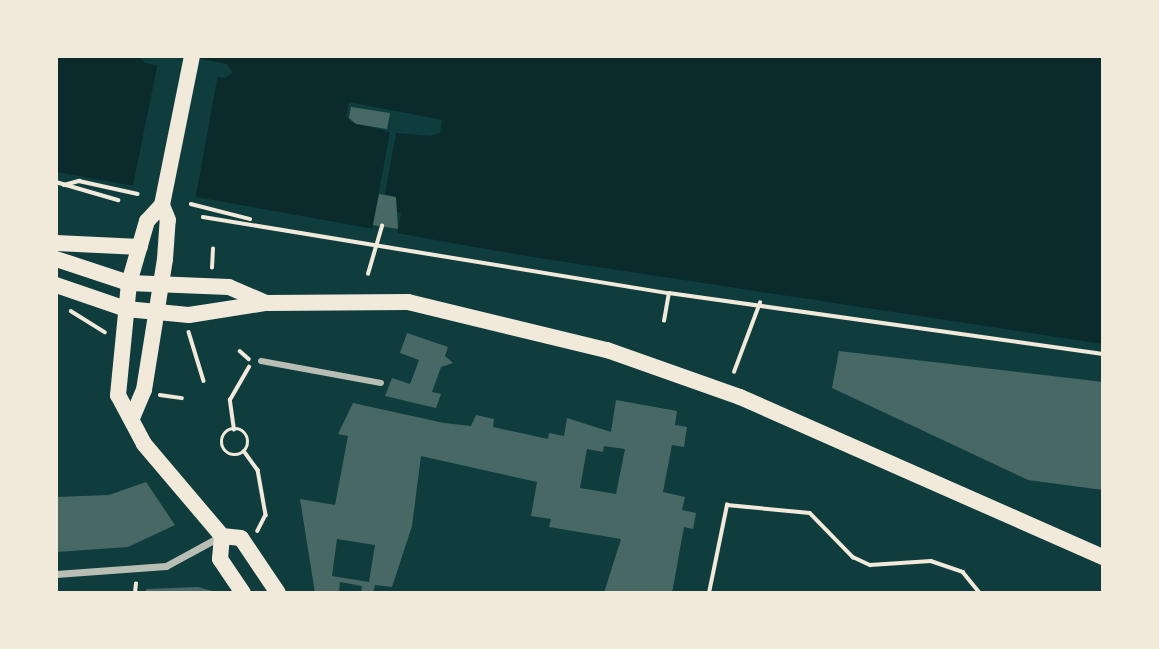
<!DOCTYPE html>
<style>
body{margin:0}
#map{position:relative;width:1159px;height:649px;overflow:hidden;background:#0f3d3e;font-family:Jost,sans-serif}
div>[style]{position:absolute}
.water>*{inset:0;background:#0a2a2b}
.pier>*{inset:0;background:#0f3d3e}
.building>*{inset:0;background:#486865}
.path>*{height:3.5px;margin:-1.75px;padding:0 1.75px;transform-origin:1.75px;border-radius:1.75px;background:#f1e9da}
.path>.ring{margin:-1.75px;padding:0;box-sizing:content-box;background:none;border:3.5px solid #f1e9da;border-radius:50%}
.pedestrian>*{height:6px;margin:-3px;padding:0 3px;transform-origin:3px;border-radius:3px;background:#b8beb3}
.minor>*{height:7px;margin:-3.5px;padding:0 3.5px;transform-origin:3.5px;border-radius:3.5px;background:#b8beb3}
.primary>*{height:16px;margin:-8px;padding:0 8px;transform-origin:8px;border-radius:8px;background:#f1e9da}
span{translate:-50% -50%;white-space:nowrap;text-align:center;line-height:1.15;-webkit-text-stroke:5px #f1e9da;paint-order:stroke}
.frame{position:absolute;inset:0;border:58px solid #f1e9da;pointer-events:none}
</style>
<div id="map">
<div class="water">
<div style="clip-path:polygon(56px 56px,139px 56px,145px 63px,224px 78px,233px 73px,227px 64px,184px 56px,1103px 56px,1103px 344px,526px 256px,56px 172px)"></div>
</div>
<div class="pier">
<div style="clip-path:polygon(158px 62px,218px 74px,195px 201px,132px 190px)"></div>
<div style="clip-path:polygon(349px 102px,442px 120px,440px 133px,431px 136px,396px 133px,385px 194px,396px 197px,393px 211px,401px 213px,397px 234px,372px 229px,390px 132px,352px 122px,346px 117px)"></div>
</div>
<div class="building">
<div style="clip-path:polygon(351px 107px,390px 113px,387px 129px,356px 124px,349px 118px)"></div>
<div style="clip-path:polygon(379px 194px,396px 197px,398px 229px,373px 225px)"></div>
<div style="clip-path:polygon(407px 333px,448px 347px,445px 356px,453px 363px,441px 367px,432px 392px,441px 394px,436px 408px,385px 396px,392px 378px,410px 384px,412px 379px,419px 360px,400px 353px)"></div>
<div style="clip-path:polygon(839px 351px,1103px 382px,1103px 490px,1028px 480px,832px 388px)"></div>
<div style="clip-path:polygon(evenodd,616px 400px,677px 411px,675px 425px,687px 427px,684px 447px,672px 445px,663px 492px,685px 497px,682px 510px,696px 513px,693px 529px,684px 527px,672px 593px,604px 593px,621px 539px,549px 527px,551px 519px,531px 516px,537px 482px,421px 456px,412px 526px,392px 587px,375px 585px,373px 593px,361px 593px,362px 586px,340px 582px,339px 593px,315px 593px,300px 499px,335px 505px,348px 436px,338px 434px,353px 403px,444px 423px,471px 426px,476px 415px,494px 419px,493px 427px,548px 439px,549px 433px,564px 436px,567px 418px,611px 432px,616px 400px,604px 446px,625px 449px,616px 494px,580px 488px,587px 449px,603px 452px,604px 446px,616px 400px,337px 539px,375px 545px,369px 582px,332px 576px,337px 539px)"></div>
<div style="clip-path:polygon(146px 482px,175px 525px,128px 547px,56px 552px,56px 497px,109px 495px)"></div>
<div style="clip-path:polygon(198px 587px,219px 593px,144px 593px,147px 589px)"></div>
</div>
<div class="path">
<div style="left:56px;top:182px;width:65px;rotate:16.2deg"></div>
<div style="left:64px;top:185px;width:16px;rotate:-15deg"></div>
<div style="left:79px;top:181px;width:60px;rotate:12.4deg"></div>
<div style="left:191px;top:204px;width:61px;rotate:14.3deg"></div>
<div style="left:203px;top:217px;width:472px;rotate:9.3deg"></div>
<div style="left:669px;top:293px;width:438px;rotate:8deg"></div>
<div style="left:212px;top:268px;width:19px;rotate:-87deg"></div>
<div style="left:368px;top:274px;width:50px;rotate:-73.7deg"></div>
<div style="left:71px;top:311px;width:40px;rotate:32deg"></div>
<div style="left:664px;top:321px;width:28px;rotate:-80deg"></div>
<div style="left:189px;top:332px;width:51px;rotate:73deg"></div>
<div style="left:240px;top:351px;width:12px;rotate:42deg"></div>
<div style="left:734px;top:372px;width:74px;rotate:-69.4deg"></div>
<div style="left:160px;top:395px;width:22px;rotate:8deg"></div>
<div class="ring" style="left:222px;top:429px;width:22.5px;height:22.5px"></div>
<div style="left:234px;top:430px;width:30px;rotate:-98deg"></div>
<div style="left:230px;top:400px;width:38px;rotate:-60deg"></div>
<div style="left:244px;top:451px;width:24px;rotate:54deg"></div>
<div style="left:258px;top:470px;width:46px;rotate:79.9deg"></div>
<div style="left:266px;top:515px;width:18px;rotate:117deg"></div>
<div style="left:135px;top:593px;width:9px;rotate:-84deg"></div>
<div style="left:709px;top:593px;width:90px;rotate:-78.4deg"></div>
<div style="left:727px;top:505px;width:83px;rotate:5.5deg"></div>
<div style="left:810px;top:513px;width:62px;rotate:45.7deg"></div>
<div style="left:853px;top:557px;width:19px;rotate:25deg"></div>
<div style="left:870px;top:565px;width:61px;rotate:-3.8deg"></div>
<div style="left:931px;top:561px;width:34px;rotate:19deg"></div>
<div style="left:963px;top:572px;width:27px;rotate:51deg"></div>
</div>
<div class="pedestrian">
<div style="left:261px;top:361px;width:122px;rotate:10.4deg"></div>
</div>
<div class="minor">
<div style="left:56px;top:574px;width:110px;rotate:-4.2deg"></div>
<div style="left:166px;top:566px;width:63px;rotate:-28.6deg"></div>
</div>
<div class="primary">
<div style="left:192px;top:56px;width:152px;rotate:101.4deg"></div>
<div style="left:162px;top:205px;width:22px;rotate:133deg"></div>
<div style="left:147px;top:221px;width:65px;rotate:106.2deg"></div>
<div style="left:129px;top:283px;width:113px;rotate:95.6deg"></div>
<div style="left:118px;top:395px;width:55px;rotate:62deg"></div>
<div style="left:144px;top:444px;width:121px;rotate:49.7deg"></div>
<div style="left:222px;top:536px;width:23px;rotate:95deg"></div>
<div style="left:220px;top:559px;width:41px;rotate:55.9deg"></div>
<div style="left:56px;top:243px;width:84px;rotate:2.7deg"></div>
<div style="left:56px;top:259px;width:77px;rotate:18.2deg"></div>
<div style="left:129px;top:283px;width:100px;rotate:2.3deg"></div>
<div style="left:229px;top:287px;width:40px;rotate:23.4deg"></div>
<div style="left:56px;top:285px;width:74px;rotate:18.9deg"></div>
<div style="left:126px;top:309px;width:63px;rotate:5.4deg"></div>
<div style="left:189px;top:315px;width:78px;rotate:-8.9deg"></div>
<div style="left:266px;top:303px;width:142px;rotate:-0.4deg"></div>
<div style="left:408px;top:302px;width:205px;rotate:13.6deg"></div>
<div style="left:607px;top:350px;width:141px;rotate:19.5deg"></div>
<div style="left:740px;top:397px;width:397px;rotate:23.8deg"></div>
<div style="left:132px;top:418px;width:30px;rotate:-67deg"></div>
<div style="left:144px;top:390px;width:133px;rotate:-80.9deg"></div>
<div style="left:165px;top:259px;width:39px;rotate:-86deg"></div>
<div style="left:168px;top:220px;width:16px;rotate:-112deg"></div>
<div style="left:222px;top:536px;width:19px;rotate:6deg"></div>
<div style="left:241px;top:538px;width:66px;rotate:56.1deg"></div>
</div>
<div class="frame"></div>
</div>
